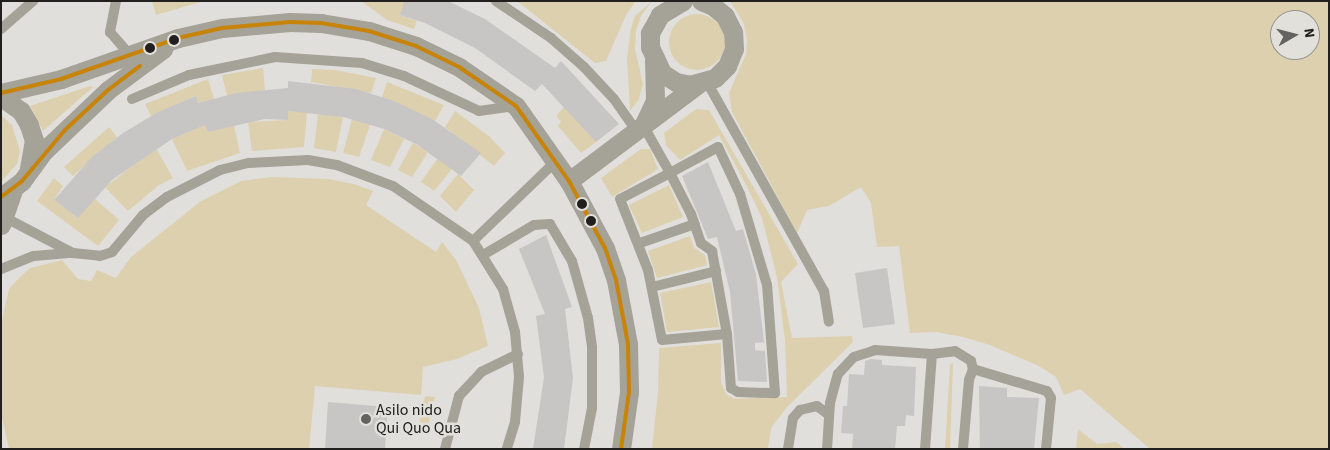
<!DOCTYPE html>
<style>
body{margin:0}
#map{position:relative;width:1330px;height:450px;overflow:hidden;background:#e1dfdc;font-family:"Source Sans 3",sans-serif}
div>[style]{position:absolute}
.green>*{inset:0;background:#dcd0af}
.round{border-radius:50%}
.building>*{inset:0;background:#c7c6c5}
.lane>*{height:10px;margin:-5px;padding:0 5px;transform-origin:5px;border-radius:5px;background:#a5a298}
.street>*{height:19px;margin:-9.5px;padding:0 9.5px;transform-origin:9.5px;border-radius:9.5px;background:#a5a298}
.bus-1>*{height:4px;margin:-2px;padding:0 2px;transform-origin:2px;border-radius:2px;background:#c88408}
.dots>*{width:14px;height:14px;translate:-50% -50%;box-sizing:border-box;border:2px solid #e2e0db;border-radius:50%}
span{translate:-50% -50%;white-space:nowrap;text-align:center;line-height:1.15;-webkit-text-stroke:5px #e2e0db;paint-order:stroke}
.poi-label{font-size:16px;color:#21201f}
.left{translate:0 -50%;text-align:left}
.frame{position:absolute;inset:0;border:2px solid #21201f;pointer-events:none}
.north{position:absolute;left:1270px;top:10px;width:50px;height:50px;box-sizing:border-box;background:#e2e0db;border:1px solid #959390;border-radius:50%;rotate:82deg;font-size:14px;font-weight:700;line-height:20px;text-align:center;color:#21201f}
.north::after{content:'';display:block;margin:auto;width:18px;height:22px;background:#646361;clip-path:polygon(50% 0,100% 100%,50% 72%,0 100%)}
</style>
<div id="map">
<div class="green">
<div style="clip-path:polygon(152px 1px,204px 1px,156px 15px)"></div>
<div style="clip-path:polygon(361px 1px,404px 2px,400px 15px,417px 21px,414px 29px,387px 20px)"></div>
<div style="clip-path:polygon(517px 1px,636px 1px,626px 15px,606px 61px,595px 63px)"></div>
<div style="clip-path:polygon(652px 1px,641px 16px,636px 31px,635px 49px,643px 84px,639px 99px,630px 111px,627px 58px,631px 28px,635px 16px)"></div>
<div style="clip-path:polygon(evenodd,730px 1px,1329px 1px,1329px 449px,1150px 449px,1080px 389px,1064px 395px,1056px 377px,1039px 366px,990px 345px,963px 337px,936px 332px,910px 333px,899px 246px,877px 247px,871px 203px,861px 187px,829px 206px,807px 210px,797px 233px,732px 112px,729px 93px,746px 54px,747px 40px,744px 24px,730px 1px,1280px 20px,1310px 20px,1310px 50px,1280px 50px,1280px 20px)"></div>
<div class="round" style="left:669px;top:14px;width:56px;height:56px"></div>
<div style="clip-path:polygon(263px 68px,265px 90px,227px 96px,222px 75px)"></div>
<div style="clip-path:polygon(312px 69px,335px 70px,376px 78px,371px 93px,311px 82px)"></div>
<div style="clip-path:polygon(208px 79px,214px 99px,198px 103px,195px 96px,151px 116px,145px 104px)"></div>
<div style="clip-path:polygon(387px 82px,444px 105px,435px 121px,382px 97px)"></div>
<div style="clip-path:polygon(90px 86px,93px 87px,43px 131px,30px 106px)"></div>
<div style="clip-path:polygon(565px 106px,596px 142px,581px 153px,558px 126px,561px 121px,556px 116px)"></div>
<div style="clip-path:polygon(696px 109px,709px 110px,798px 264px,781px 282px,792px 338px,852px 336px,853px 342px,787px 407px,771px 428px,768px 449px,652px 449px,658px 393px,659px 348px,721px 343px,721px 382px,726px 394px,734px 399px,787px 397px,785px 341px,777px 277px,762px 218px,743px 179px,719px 135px,680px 160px,666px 145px,664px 133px)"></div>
<div style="clip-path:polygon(288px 111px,307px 112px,304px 147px,252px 151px,248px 122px,288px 120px)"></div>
<div style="clip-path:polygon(455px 111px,490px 137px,505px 153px,494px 166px,445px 127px)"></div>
<div style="clip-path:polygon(318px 113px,343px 117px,336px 152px,314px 148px)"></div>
<div style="clip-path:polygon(1px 115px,12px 125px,20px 151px,17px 164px,1px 182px)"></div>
<div style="clip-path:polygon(352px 119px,370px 125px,359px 157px,343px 153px)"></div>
<div style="clip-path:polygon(205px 125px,208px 132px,234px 125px,240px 153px,187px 171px,172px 139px)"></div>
<div style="clip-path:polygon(109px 127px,117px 137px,73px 176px,64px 167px)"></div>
<div style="clip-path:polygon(384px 129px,404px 139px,390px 167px,371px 160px)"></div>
<div style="clip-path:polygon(413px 143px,428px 152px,412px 177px,398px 170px)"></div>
<div style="clip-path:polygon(156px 148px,173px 178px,159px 185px,128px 211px,105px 187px)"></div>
<div style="clip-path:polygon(641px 149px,650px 149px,658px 169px,612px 197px,601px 178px)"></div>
<div style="clip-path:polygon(438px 158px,452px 169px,434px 191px,421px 182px)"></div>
<div style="clip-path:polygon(458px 174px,474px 190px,456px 212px,440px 196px)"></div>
<div style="clip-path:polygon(272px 177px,328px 179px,354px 184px,373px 191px,366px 205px,436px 252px,442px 242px,456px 260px,479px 308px,488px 346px,457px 359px,423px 367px,421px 395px,315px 386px,309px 449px,9px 449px,1px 413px,1px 325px,9px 289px,19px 278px,30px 268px,62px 260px,78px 279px,91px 281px,97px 270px,116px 278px,131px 257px,201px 201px,241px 181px)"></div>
<div style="clip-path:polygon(54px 178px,63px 186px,54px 200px,78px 218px,94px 198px,119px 220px,98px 246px,37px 201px)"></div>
<div style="clip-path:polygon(669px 185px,683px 217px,642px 233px,629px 205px)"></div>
<div style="clip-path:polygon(690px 236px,694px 248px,705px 255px,707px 265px,657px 278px,648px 251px)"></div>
<div style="clip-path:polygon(711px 282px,719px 327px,667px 332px,660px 293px)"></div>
<div style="clip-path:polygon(953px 363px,950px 449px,945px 449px,950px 364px)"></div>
<div style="clip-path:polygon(425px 396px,435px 397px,427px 429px,418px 428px)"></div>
<div style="clip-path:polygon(1078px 429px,1097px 444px,1116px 442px,1125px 449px,1076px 449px)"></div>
</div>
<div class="building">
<div style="clip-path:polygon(404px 1px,448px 1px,485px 19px,555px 68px,561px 61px,619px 124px,596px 142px,542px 84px,535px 91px,475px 48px,425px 23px,400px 15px)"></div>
<div style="clip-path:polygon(288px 81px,356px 89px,394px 101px,432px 119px,481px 153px,461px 176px,416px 144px,384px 129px,343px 117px,288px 111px,288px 120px,265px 119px,208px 132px,205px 125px,172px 139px,112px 180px,78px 218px,54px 200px,92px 157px,123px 133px,158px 112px,196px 96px,198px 103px,236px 93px,288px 88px)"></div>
<div style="clip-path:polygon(708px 162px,736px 231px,743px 229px,756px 274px,764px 342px,755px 343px,755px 350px,765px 351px,767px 382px,738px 381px,730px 292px,717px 237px,708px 239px,682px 176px)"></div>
<div style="clip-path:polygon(546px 235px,572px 307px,565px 309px,573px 378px,564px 449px,533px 449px,544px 377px,536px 316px,545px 314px,519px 249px)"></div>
<div style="clip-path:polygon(887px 268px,895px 324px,863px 328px,855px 273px)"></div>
<div style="clip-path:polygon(870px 359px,882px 360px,882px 365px,916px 367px,914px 416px,906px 415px,905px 426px,897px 426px,895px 449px,852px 449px,853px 434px,841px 433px,843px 406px,847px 406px,849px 374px,864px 375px,865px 361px)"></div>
<div style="clip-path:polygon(979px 386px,1007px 388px,1007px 397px,1039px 398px,1034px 449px,980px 449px)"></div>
<div style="clip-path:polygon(328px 402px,388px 407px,385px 449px,325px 449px)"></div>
</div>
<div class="lane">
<div style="left:116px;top:1px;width:32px;rotate:101deg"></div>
<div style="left:110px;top:32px;width:30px;rotate:49deg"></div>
<div style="left:496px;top:1px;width:66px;rotate:33.9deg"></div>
<div style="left:551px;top:38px;width:44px;rotate:41.3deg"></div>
<div style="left:584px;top:67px;width:44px;rotate:46.8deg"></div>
<div style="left:614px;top:99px;width:39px;rotate:55deg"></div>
<div style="left:1px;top:29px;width:43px;rotate:-41.2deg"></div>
<div style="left:707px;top:82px;width:240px;rotate:60.8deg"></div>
<div style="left:824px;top:291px;width:31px;rotate:81deg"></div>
<div style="left:132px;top:99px;width:62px;rotate:-22.8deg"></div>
<div style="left:189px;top:75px;width:88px;rotate:-11.8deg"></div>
<div style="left:275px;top:57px;width:87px;rotate:3.9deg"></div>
<div style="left:362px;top:63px;width:44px;rotate:17.2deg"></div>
<div style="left:404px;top:76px;width:83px;rotate:25deg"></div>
<div style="left:479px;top:111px;width:36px;rotate:-8deg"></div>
<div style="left:643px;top:125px;width:55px;rotate:60.6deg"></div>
<div style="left:670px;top:173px;width:46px;rotate:62.9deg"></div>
<div style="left:691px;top:214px;width:31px;rotate:71deg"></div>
<div style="left:701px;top:243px;width:14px;rotate:36deg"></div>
<div style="left:712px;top:251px;width:84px;rotate:79.8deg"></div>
<div style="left:727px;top:334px;width:54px;rotate:85.8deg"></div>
<div style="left:731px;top:388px;width:8px;rotate:30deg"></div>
<div style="left:738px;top:392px;width:37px;rotate:2deg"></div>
<div style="left:775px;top:393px;width:108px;rotate:-94.2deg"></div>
<div style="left:767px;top:285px;width:95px;rotate:-106.5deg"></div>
<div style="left:740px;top:194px;width:52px;rotate:-115.1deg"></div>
<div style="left:718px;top:147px;width:55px;rotate:151.6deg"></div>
<div style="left:670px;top:173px;width:56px;rotate:152.5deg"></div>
<div style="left:620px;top:199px;width:76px;rotate:68.5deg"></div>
<div style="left:648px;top:270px;width:71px;rotate:78.7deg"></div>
<div style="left:662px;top:340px;width:65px;rotate:-5.3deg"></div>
<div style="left:4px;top:217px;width:78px;rotate:27.6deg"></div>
<div style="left:73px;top:253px;width:27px;rotate:6deg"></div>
<div style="left:100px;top:256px;width:13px;rotate:-18deg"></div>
<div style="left:112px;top:252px;width:48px;rotate:-50deg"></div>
<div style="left:143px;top:215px;width:30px;rotate:-37deg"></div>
<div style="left:167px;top:197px;width:59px;rotate:-27deg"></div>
<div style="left:220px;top:170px;width:30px;rotate:-14deg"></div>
<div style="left:249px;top:163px;width:59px;rotate:-2.9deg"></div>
<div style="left:308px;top:160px;width:29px;rotate:10deg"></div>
<div style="left:337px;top:165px;width:60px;rotate:20.6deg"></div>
<div style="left:393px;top:186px;width:97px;rotate:34.5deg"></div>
<div style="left:473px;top:241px;width:57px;rotate:58deg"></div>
<div style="left:503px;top:289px;width:45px;rotate:74.4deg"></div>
<div style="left:515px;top:332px;width:45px;rotate:84.9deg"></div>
<div style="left:519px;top:377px;width:45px;rotate:95.1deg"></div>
<div style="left:515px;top:422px;width:28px;rotate:107deg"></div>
<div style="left:473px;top:241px;width:114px;rotate:-43.9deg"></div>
<div style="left:640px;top:243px;width:58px;rotate:-19.1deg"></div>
<div style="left:483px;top:255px;width:59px;rotate:-30.5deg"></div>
<div style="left:534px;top:225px;width:16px;rotate:-4deg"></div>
<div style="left:550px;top:224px;width:43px;rotate:59.3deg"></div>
<div style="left:572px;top:261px;width:59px;rotate:74.3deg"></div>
<div style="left:588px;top:318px;width:30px;rotate:82deg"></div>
<div style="left:592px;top:348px;width:60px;rotate:90deg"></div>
<div style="left:592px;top:408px;width:42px;rotate:101deg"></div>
<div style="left:1px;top:269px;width:35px;rotate:-22deg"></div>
<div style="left:34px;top:256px;width:38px;rotate:-5deg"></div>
<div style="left:652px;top:287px;width:66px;rotate:-14deg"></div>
<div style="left:932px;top:354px;width:23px;rotate:-7deg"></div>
<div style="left:955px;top:351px;width:19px;rotate:32deg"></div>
<div style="left:971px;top:361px;width:8px;rotate:76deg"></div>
<div style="left:973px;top:369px;width:12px;rotate:110deg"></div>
<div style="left:969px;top:380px;width:69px;rotate:95deg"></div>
<div style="left:973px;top:369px;width:77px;rotate:16.6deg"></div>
<div style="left:1047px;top:391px;width:8px;rotate:60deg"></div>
<div style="left:1051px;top:398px;width:51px;rotate:95.6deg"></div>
<div style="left:445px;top:449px;width:55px;rotate:-75.2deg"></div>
<div style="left:459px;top:396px;width:33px;rotate:-47deg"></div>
<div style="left:481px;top:372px;width:41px;rotate:-25.9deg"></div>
<div style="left:788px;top:449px;width:31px;rotate:-81deg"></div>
<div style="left:793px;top:418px;width:11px;rotate:-49deg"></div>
<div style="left:800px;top:410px;width:17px;rotate:-13deg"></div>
<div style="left:817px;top:406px;width:15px;rotate:37deg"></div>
<div style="left:827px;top:449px;width:46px;rotate:-86.3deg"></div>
<div style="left:830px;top:403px;width:30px;rotate:-75deg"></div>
<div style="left:838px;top:374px;width:23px;rotate:-47deg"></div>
<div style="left:854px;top:357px;width:22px;rotate:-18deg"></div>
<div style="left:875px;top:350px;width:57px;rotate:4deg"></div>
<div style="left:932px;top:354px;width:95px;rotate:94.2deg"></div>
</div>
<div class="street">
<div style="left:683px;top:1px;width:27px;rotate:149deg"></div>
<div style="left:660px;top:15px;width:21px;rotate:119deg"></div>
<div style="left:650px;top:33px;width:14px;rotate:90deg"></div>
<div style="left:650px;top:47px;width:29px;rotate:65deg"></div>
<div style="left:662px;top:73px;width:17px;rotate:33deg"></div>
<div style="left:676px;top:82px;width:14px;rotate:12deg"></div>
<div style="left:690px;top:85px;width:26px;rotate:-16deg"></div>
<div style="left:715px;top:78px;width:17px;rotate:-45deg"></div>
<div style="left:727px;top:66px;width:18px;rotate:-68deg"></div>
<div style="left:734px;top:49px;width:17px;rotate:-93deg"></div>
<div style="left:733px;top:32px;width:18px;rotate:-117deg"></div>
<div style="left:725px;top:16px;width:16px;rotate:-140deg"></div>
<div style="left:713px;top:6px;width:13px;rotate:-157deg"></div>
<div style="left:1px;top:93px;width:62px;rotate:-13.1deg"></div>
<div style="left:61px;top:79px;width:124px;rotate:-19.3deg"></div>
<div style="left:178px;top:38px;width:45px;rotate:-12.8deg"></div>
<div style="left:222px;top:28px;width:68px;rotate:-5deg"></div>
<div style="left:290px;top:22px;width:31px;rotate:2deg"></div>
<div style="left:321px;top:23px;width:49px;rotate:9.5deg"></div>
<div style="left:369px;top:31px;width:49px;rotate:17.7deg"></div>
<div style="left:416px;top:46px;width:48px;rotate:26deg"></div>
<div style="left:459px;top:67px;width:69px;rotate:34.4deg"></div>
<div style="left:516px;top:106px;width:92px;rotate:54.8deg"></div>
<div style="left:569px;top:181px;width:76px;rotate:61.8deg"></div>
<div style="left:605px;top:248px;width:34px;rotate:71deg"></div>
<div style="left:616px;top:280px;width:65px;rotate:79.4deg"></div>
<div style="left:628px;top:344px;width:48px;rotate:88.8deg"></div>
<div style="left:629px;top:392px;width:58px;rotate:98deg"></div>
<div style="left:1px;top:97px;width:24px;rotate:35deg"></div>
<div style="left:21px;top:111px;width:16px;rotate:60deg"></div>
<div style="left:29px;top:125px;width:16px;rotate:72deg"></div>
<div style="left:34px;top:140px;width:29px;rotate:100deg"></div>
<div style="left:644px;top:124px;width:26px;rotate:-65deg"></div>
<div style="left:655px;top:100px;width:40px;rotate:-91.4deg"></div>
<div style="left:569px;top:181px;width:161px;rotate:-36.9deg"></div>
<div style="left:1px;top:197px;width:26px;rotate:-37deg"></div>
<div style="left:22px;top:181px;width:37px;rotate:-54deg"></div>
<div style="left:44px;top:151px;width:88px;rotate:-43.6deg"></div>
<div style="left:108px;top:90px;width:69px;rotate:-36.7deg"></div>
<div style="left:1px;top:225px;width:37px;rotate:-71deg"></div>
</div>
<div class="bus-1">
<div style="left:1px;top:93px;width:62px;rotate:-13.1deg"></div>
<div style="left:61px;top:79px;width:124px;rotate:-19.3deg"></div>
<div style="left:178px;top:38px;width:45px;rotate:-12.8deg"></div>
<div style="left:222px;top:28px;width:68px;rotate:-5deg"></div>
<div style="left:290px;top:22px;width:31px;rotate:2deg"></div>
<div style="left:321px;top:23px;width:49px;rotate:9.5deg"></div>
<div style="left:369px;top:31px;width:49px;rotate:17.7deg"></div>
<div style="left:416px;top:46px;width:48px;rotate:26deg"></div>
<div style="left:459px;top:67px;width:69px;rotate:34.4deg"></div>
<div style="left:516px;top:106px;width:92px;rotate:54.8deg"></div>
<div style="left:569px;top:181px;width:76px;rotate:61.8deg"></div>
<div style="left:605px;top:248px;width:34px;rotate:71deg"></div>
<div style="left:616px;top:280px;width:65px;rotate:79.4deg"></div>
<div style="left:628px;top:344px;width:48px;rotate:88.8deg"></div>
<div style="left:629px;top:392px;width:58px;rotate:98deg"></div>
<div style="left:1px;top:197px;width:26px;rotate:-37deg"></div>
<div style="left:22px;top:181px;width:67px;rotate:-49.9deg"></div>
<div style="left:65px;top:130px;width:59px;rotate:-42.9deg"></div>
<div style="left:108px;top:90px;width:40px;rotate:-37deg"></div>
</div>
<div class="dots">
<div style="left:174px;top:40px;background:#21201f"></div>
<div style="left:150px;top:48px;background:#21201f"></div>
<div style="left:582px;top:204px;background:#21201f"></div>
<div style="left:591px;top:221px;background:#21201f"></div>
<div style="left:366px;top:419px;background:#646361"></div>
</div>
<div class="poi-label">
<span class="left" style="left:376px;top:419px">Asilo nido<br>Qui Quo Qua</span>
</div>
<div class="frame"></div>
<div class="north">N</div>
</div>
